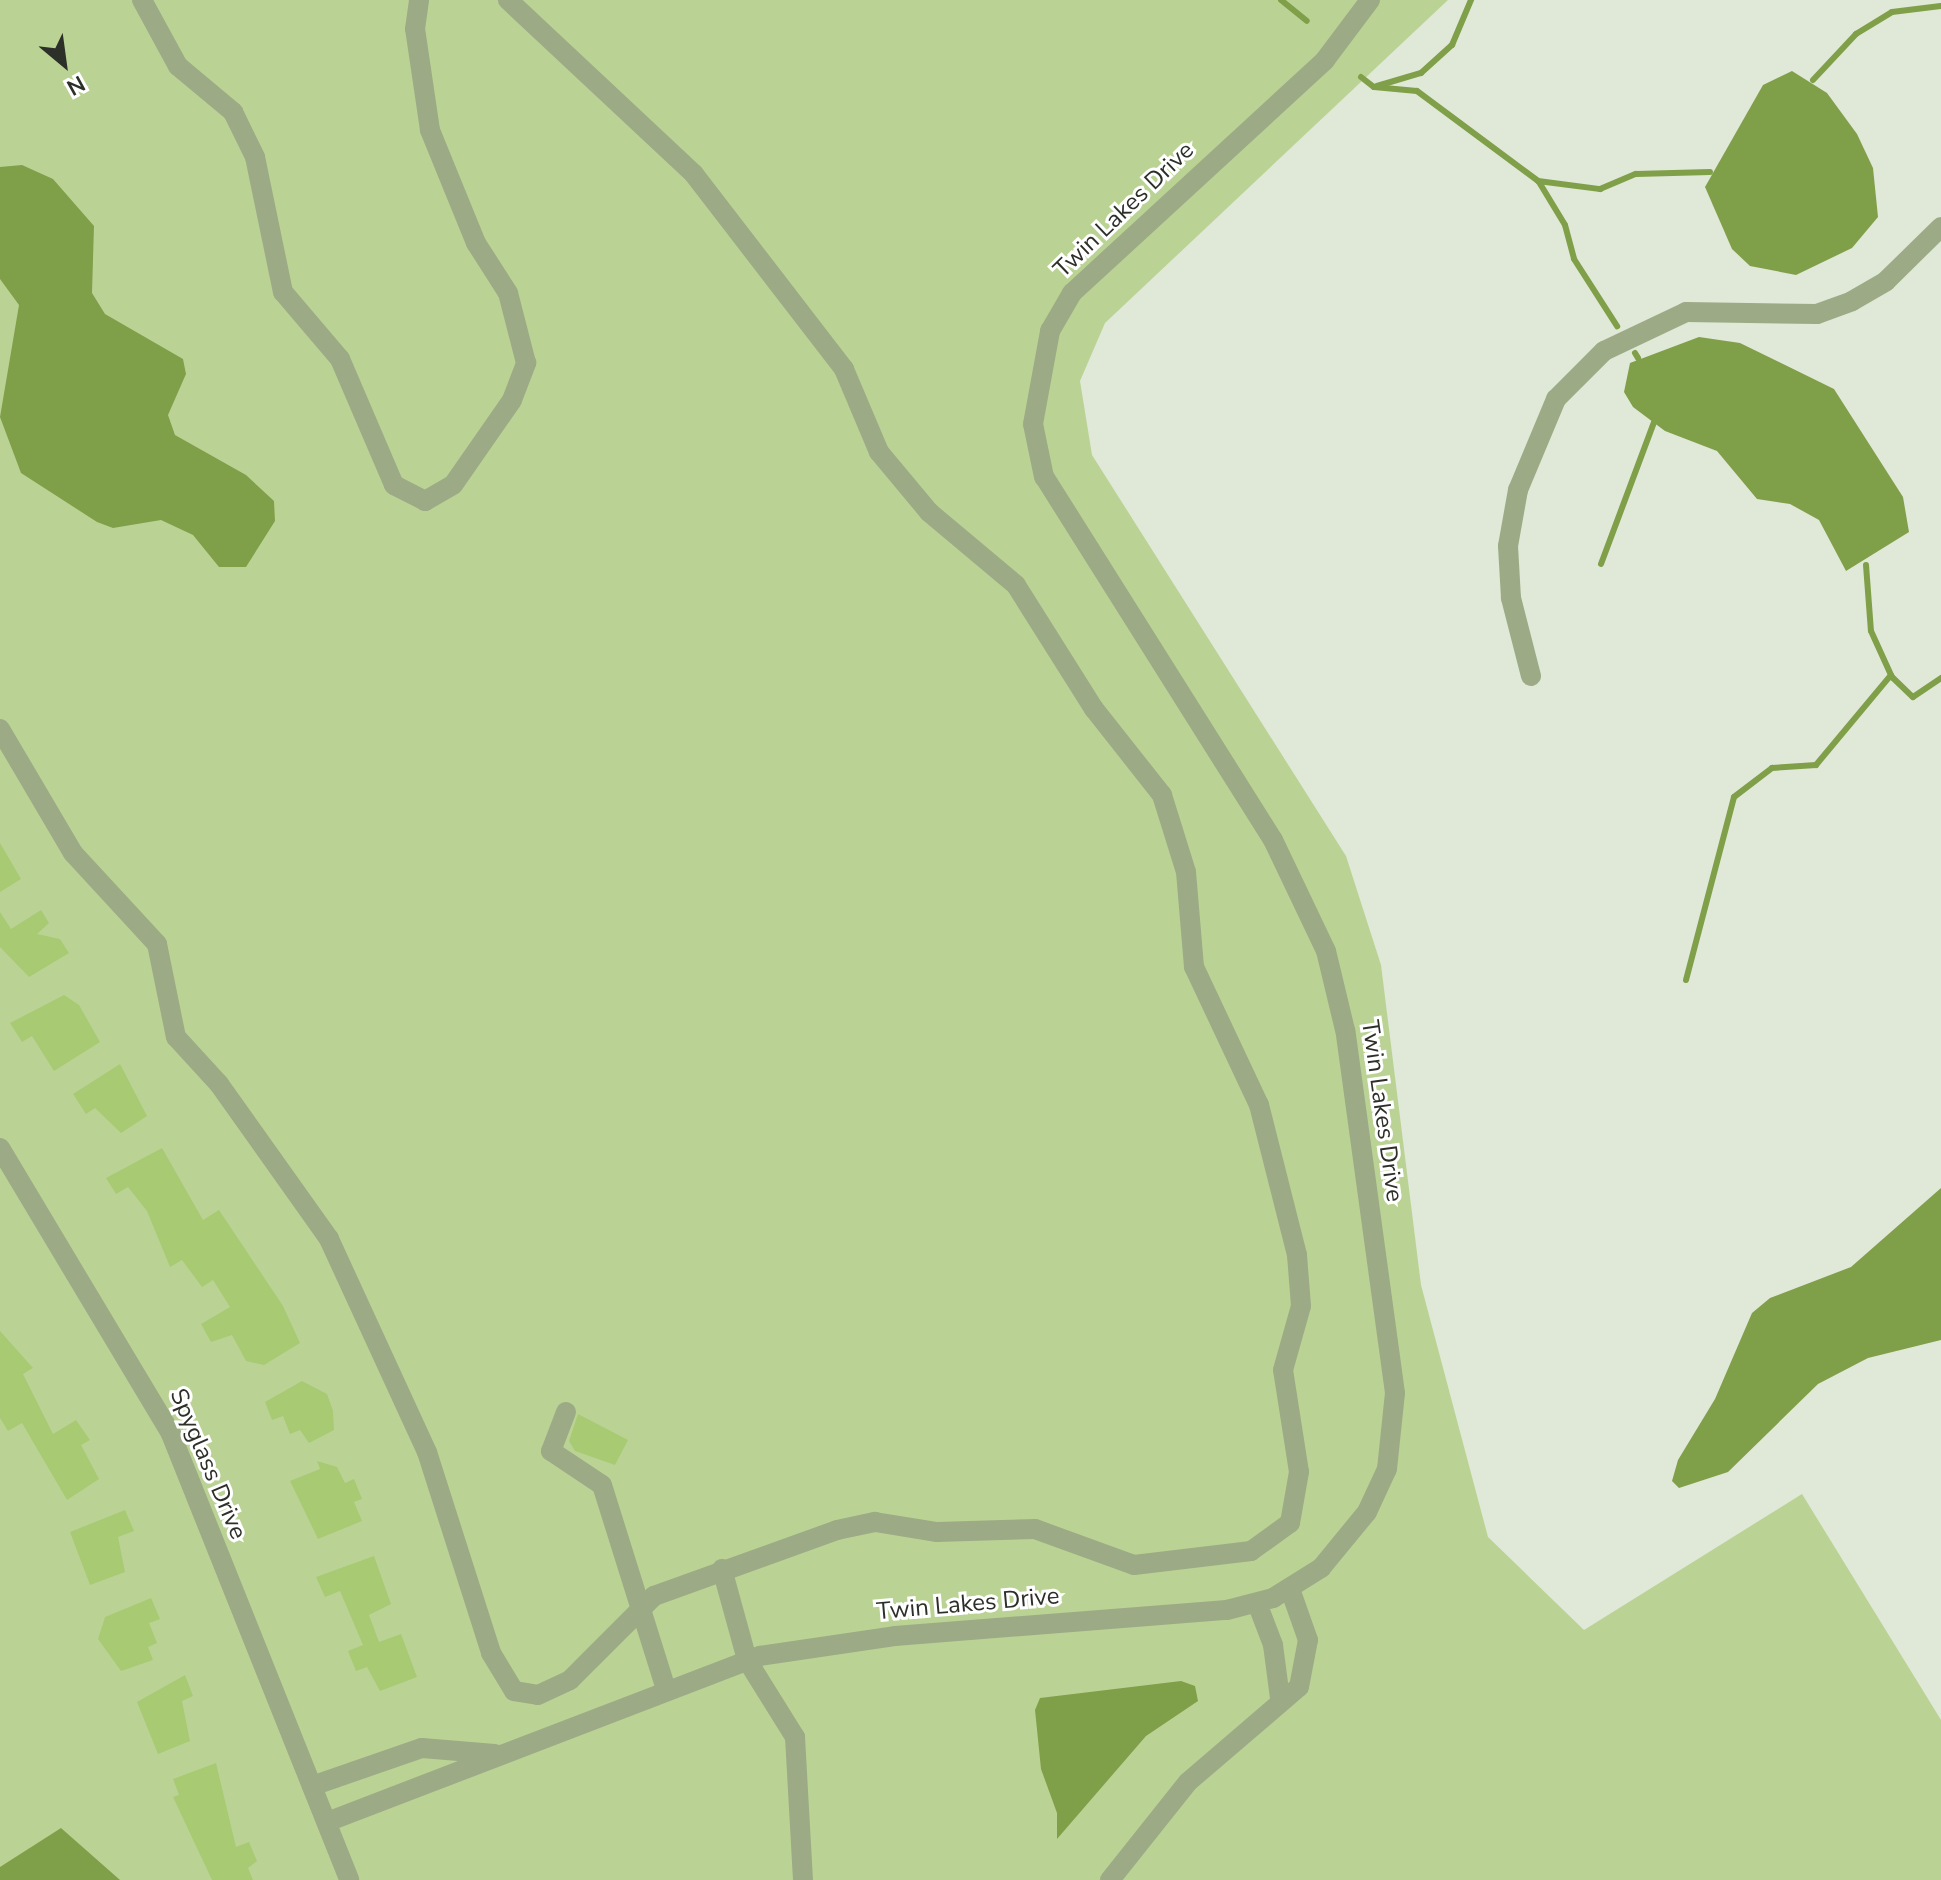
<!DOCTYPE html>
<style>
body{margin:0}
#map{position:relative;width:1941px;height:1880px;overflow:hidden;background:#e0e8d7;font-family:"Nunito Sans",sans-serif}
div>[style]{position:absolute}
.green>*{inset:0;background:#bad394}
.water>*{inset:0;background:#809f49}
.stream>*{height:6px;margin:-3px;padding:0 3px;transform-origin:3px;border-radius:3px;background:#809f49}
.building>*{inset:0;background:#a8ca73}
.minor>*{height:20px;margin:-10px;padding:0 10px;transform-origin:10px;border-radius:10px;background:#9cab86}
span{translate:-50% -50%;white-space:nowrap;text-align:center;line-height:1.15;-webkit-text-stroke:6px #fff;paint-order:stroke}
.street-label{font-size:24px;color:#2d2f29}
.north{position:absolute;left:24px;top:24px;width:80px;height:80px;-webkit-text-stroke:6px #fff;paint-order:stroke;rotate:151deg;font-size:22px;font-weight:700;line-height:32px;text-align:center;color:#2d2f29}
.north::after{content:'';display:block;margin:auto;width:28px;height:36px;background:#2d2f29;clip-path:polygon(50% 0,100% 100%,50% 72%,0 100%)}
</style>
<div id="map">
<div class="green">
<div style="clip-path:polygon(0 0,1448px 0,1105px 323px,1080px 381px,1092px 455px,1346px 856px,1381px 965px,1421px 1285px,1488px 1537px,1584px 1630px,1802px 1494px,1941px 1720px,1941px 1880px,0 1880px)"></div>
</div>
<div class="water">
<div style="clip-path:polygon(1792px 71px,1827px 93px,1857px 134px,1873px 168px,1878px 217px,1852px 248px,1796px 275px,1750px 266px,1732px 249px,1705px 187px,1763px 85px)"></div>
<div style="clip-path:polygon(22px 165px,53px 179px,94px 226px,92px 293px,105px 314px,183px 359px,186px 374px,168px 415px,175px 435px,246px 475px,274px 501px,275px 521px,246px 567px,219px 567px,193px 535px,161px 520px,113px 528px,97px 522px,21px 473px,0 417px,19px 305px,0 279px,0 167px)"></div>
<div style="clip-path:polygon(1699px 337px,1740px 343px,1834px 389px,1903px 497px,1909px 532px,1846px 571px,1819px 520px,1790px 504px,1757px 499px,1717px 451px,1665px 431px,1633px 407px,1624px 392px,1630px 363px)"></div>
<div style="clip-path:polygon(1941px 1188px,1941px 1340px,1868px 1358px,1818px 1384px,1728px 1472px,1679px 1488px,1672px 1481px,1678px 1460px,1715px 1399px,1752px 1313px,1770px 1298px,1851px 1267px)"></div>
<div style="clip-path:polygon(1181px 1681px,1195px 1686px,1198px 1701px,1146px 1736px,1057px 1839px,1057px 1813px,1041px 1769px,1035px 1710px,1040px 1698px)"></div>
<div style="clip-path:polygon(61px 1828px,120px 1880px,0 1880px,0 1867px)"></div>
</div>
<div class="stream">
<div style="left:1281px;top:0;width:33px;rotate:39deg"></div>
<div style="left:1361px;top:77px;width:16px;rotate:38deg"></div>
<div style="left:1374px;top:87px;width:43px;rotate:5.3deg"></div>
<div style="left:1417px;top:91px;width:151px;rotate:36.6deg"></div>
<div style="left:1538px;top:181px;width:63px;rotate:7.4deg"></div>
<div style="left:1600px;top:189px;width:39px;rotate:-23deg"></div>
<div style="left:1636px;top:174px;width:74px;rotate:-1.5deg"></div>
<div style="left:1813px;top:80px;width:63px;rotate:-46.9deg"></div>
<div style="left:1856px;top:34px;width:42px;rotate:-31.4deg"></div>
<div style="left:1892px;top:12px;width:49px;rotate:-7deg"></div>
<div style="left:1377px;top:86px;width:46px;rotate:-16.5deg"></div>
<div style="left:1421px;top:73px;width:42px;rotate:-42.1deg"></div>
<div style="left:1452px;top:45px;width:49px;rotate:-67.1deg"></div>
<div style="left:1539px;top:182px;width:50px;rotate:58.8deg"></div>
<div style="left:1565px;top:225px;width:35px;rotate:75deg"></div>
<div style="left:1574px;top:259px;width:80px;rotate:57.3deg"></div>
<div style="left:1635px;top:353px;width:6px;rotate:59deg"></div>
<div style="left:1601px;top:564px;width:152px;rotate:-69.5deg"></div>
<div style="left:1866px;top:565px;width:66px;rotate:85.7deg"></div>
<div style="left:1871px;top:631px;width:51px;rotate:65.5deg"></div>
<div style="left:1892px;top:677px;width:29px;rotate:44deg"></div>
<div style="left:1913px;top:697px;width:34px;rotate:-34deg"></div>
<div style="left:1686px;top:980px;width:189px;rotate:-75.3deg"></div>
<div style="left:1734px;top:797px;width:48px;rotate:-37.3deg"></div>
<div style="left:1772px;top:768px;width:44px;rotate:-3.9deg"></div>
<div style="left:1816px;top:765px;width:117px;rotate:-50.2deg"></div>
</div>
<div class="building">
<div style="clip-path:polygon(0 843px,21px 879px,0 892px)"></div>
<div style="clip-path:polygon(41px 910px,49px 923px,37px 934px,60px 939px,69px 953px,29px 977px,0 947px,0 912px,11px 929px)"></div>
<div style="clip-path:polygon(64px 995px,79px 1005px,100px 1042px,54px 1071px,32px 1036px,22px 1042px,10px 1023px)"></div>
<div style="clip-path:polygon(120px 1064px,147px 1116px,121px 1133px,95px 1108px,86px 1114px,73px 1094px)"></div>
<div style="clip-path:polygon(162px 1148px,203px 1220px,219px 1210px,283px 1306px,300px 1343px,264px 1365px,246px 1361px,232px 1335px,211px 1342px,201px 1324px,230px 1307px,213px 1280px,202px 1287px,182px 1260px,170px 1267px,147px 1211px,128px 1187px,116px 1194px,106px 1178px)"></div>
<div style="clip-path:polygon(0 1331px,33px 1368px,23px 1374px,53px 1434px,76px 1420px,90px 1440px,81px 1445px,99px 1479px,67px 1500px,22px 1423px,8px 1431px,0 1418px)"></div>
<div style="clip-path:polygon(302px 1381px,327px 1394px,333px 1411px,334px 1430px,309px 1443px,300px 1430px,290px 1434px,283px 1416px,272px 1420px,265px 1402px)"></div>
<div style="clip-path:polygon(578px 1414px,628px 1440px,615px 1465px,575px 1451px,569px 1441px)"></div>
<div style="clip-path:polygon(317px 1461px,337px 1467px,345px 1483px,354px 1479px,362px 1499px,354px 1502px,362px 1521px,318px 1539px,290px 1481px,320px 1469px)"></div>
<div style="clip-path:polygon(125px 1510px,134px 1531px,118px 1537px,125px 1572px,90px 1585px,70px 1532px)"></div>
<div style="clip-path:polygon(374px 1556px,391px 1604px,369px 1615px,379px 1642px,401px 1634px,417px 1677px,380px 1691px,367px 1667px,356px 1671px,348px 1651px,363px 1645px,340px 1591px,325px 1597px,316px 1577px)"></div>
<div style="clip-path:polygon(151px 1598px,160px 1619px,149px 1623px,157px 1643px,148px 1647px,153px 1660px,121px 1671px,98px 1639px,105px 1617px)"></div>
<div style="clip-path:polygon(185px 1675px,193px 1696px,182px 1701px,190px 1741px,158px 1754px,137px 1702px)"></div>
<div style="clip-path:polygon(216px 1763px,236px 1847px,249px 1842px,257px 1861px,248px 1868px,253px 1880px,212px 1880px,173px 1797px,179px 1795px,173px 1779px)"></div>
</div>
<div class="minor">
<div style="left:142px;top:0;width:75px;rotate:61.4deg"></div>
<div style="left:178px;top:66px;width:72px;rotate:39.9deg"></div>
<div style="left:233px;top:112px;width:50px;rotate:63.9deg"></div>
<div style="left:255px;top:157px;width:138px;rotate:78.3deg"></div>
<div style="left:283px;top:292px;width:88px;rotate:49.6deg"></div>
<div style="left:340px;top:359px;width:137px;rotate:66.8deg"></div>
<div style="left:394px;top:485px;width:35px;rotate:27deg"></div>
<div style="left:425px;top:501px;width:32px;rotate:-30deg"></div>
<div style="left:453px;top:485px;width:103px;rotate:-55.2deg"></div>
<div style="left:512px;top:400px;width:40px;rotate:-69deg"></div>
<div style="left:526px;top:363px;width:72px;rotate:-104.4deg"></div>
<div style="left:508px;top:293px;width:59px;rotate:-122.6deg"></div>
<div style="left:476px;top:243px;width:122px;rotate:-112.2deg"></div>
<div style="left:430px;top:130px;width:102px;rotate:-98.4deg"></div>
<div style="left:415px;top:29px;width:29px;rotate:-82deg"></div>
<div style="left:1531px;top:676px;width:81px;rotate:-104.4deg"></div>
<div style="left:1511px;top:598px;width:52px;rotate:-93.3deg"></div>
<div style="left:1508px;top:546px;width:57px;rotate:-79.9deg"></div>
<div style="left:1518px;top:490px;width:99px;rotate:-67.3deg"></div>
<div style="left:1556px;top:399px;width:68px;rotate:-45deg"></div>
<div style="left:1604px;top:351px;width:91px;rotate:-25.4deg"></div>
<div style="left:1686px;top:312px;width:131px;rotate:0.9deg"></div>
<div style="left:1817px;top:314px;width:37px;rotate:-20deg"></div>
<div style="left:1852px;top:301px;width:39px;rotate:-30deg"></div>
<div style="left:1886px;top:281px;width:77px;rotate:-44.5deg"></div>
<div style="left:0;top:729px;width:144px;rotate:59.5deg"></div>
<div style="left:73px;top:853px;width:124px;rotate:47.3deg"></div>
<div style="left:157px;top:944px;width:95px;rotate:78.5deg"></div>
<div style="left:176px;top:1037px;width:64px;rotate:47.5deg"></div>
<div style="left:219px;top:1084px;width:190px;rotate:54.6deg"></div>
<div style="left:329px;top:1239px;width:234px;rotate:65.3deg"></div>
<div style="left:427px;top:1452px;width:211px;rotate:72.3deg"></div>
<div style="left:491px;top:1653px;width:44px;rotate:58.8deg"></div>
<div style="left:514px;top:1691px;width:24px;rotate:9deg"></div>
<div style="left:538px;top:1695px;width:35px;rotate:-25deg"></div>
<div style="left:570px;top:1680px;width:119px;rotate:-45deg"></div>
<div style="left:654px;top:1596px;width:195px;rotate:-19.8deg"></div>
<div style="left:837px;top:1530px;width:39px;rotate:-12deg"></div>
<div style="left:875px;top:1522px;width:63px;rotate:9.2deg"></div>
<div style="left:937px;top:1532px;width:98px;rotate:-1.8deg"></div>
<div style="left:1035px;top:1529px;width:105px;rotate:20deg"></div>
<div style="left:1134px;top:1565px;width:118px;rotate:-6.8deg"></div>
<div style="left:1251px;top:1551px;width:48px;rotate:-35.7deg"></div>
<div style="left:1290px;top:1523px;width:52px;rotate:-80deg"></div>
<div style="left:1299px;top:1472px;width:103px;rotate:-98.9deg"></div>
<div style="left:1283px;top:1370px;width:66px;rotate:-74.3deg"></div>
<div style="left:1301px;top:1306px;width:51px;rotate:-94.5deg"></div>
<div style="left:1297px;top:1255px;width:155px;rotate:-104.2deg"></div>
<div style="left:1259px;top:1105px;width:153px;rotate:-115.2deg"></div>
<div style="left:1194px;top:967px;width:95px;rotate:-94.8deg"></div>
<div style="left:1186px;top:872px;width:81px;rotate:-107.3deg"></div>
<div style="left:1162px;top:795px;width:110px;rotate:-128.3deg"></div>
<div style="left:1094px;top:709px;width:146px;rotate:-122.2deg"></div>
<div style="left:1016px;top:585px;width:114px;rotate:-140deg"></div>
<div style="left:929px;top:512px;width:78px;rotate:-129.8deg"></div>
<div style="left:879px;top:452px;width:90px;rotate:-112.9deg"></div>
<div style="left:844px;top:369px;width:246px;rotate:-127.6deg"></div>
<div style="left:694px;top:174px;width:255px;rotate:-136.9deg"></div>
<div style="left:0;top:1148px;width:333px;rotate:59.1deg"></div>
<div style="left:171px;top:1434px;width:480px;rotate:68.2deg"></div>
<div style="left:566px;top:1412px;width:42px;rotate:111deg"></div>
<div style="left:551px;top:1451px;width:61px;rotate:33.7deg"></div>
<div style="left:602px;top:1485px;width:214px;rotate:72.6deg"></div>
<div style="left:722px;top:1569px;width:94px;rotate:74.6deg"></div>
<div style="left:747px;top:1660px;width:91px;rotate:58.1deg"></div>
<div style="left:795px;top:1737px;width:143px;rotate:86.8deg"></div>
<div style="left:1257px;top:1603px;width:45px;rotate:69.1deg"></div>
<div style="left:1273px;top:1645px;width:53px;rotate:82.5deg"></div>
<div style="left:312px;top:1786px;width:116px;rotate:-19.1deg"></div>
<div style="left:422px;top:1748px;width:73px;rotate:4.7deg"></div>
<div style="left:327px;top:1822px;width:464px;rotate:-21deg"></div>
<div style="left:760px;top:1656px;width:136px;rotate:-8.4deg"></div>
<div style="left:895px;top:1636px;width:333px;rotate:-4.5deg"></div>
<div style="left:1227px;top:1610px;width:48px;rotate:-14.6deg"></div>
<div style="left:1273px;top:1598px;width:57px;rotate:-32deg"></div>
<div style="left:1321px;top:1568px;width:72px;rotate:-50.6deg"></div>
<div style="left:1367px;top:1512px;width:47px;rotate:-65.1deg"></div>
<div style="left:1387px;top:1469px;width:76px;rotate:-84deg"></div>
<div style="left:1395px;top:1393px;width:366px;rotate:-97.8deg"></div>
<div style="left:1345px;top:1030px;width:81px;rotate:-103.5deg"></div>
<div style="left:1326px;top:951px;width:123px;rotate:-115.5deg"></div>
<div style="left:1273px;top:840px;width:429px;rotate:-122.2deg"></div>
<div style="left:1044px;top:477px;width:54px;rotate:-101.7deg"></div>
<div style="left:1033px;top:424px;width:95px;rotate:-79.6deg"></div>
<div style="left:1050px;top:331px;width:44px;rotate:-59.9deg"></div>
<div style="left:1072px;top:293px;width:344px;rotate:-42.6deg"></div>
<div style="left:1325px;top:60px;width:75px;rotate:-53.1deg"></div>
<div style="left:1110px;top:1880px;width:125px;rotate:-51.5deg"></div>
<div style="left:1188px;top:1782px;width:146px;rotate:-40.6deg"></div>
<div style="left:1299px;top:1687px;width:48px;rotate:-79.2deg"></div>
<div style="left:1308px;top:1640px;width:54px;rotate:-109.4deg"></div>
</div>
<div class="street-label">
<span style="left:1124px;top:210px;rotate:-44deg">Twin Lakes Drive</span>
<span style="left:1382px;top:1111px;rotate:82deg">Twin Lakes Drive</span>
<span style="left:208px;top:1464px;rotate:67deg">Spyglass Drive</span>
<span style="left:968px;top:1604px;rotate:-5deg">Twin Lakes Drive</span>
</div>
<div class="north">N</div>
</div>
